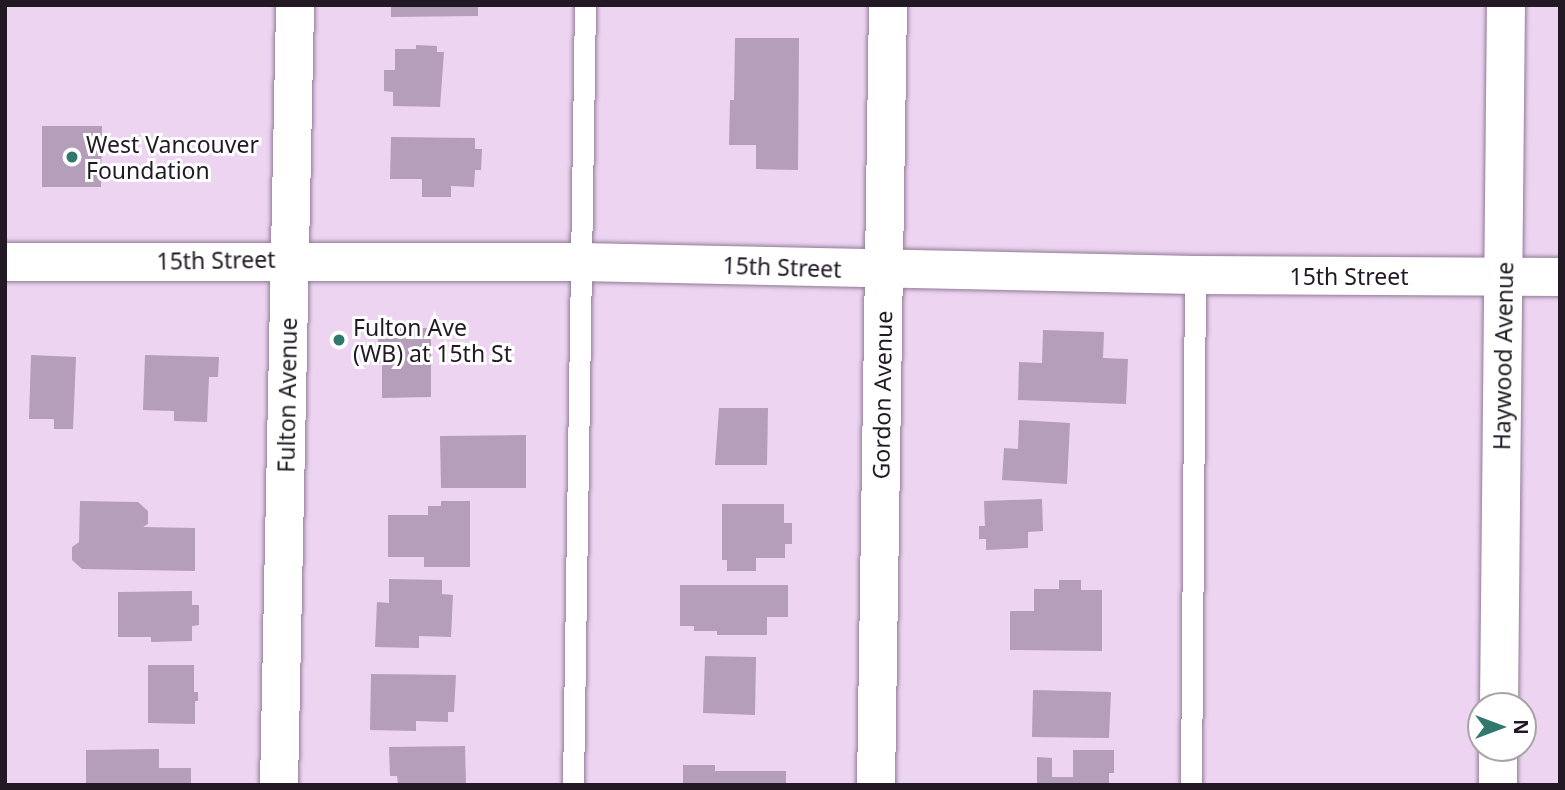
<!DOCTYPE html>
<style>
body{margin:0}
#map{position:relative;width:1565px;height:790px;overflow:hidden;background:#edd5f2;font-family:"Noto Sans",sans-serif}
div>[style]{position:absolute}
.building>*{inset:0;background:#b59eba}
.roads{filter:drop-shadow(0 0 2px #907a95) drop-shadow(0 0 2px #907a95)}
.lane>*{height:21px;margin:-10.5px;padding:0 10.5px;transform-origin:10.5px;border-radius:10.5px;background:#fff}
.street>*{height:38px;margin:-19px;padding:0 19px;transform-origin:19px;border-radius:19px;background:#fff}
.secondary>*{height:38px;margin:-19px;padding:0 19px;transform-origin:19px;border-radius:19px;background:#fff}
.dots>*{width:19px;height:19px;translate:-50% -50%;box-sizing:border-box;border:4px solid #fff;border-radius:50%}
span{translate:-50% -50%;white-space:nowrap;text-align:center;line-height:1.15;-webkit-text-stroke:6px #fff;paint-order:stroke}
.poi-label{font-size:23px;color:#221924}
.left{translate:0 -50%;text-align:left}
.street-label{font-size:23px;color:#221924}
.frame{position:absolute;inset:0;border:7px solid #221924;pointer-events:none}
.north{position:absolute;left:1467px;top:692px;width:70px;height:70px;box-sizing:border-box;background:#fff;border:2px solid #a7a3a7;border-radius:50%;rotate:90deg;font-size:19px;font-weight:700;line-height:28px;text-align:center;color:#221924}
.north::after{content:'';display:block;margin:auto;width:24px;height:32px;background:#32776b;clip-path:polygon(50% 0,100% 100%,50% 72%,0 100%)}
</style>
<div id="map">
<div class="building">
<div style="clip-path:polygon(391px 5px,478px 5px,478px 16px,391px 17px)"></div>
<div style="clip-path:polygon(735px 38px,799px 38px,798px 170px,756px 169px,756px 145px,729px 145px,730px 100px,734px 100px)"></div>
<div style="clip-path:polygon(416px 45px,437px 46px,437px 52px,444px 52px,440px 107px,393px 106px,393px 92px,384px 91px,384px 70px,395px 70px,395px 49px,416px 49px)"></div>
<div style="clip-path:polygon(42px 126px,102px 126px,101px 187px,42px 187px)"></div>
<div style="clip-path:polygon(391px 137px,475px 138px,475px 149px,482px 149px,481px 170px,475px 170px,474px 187px,451px 186px,451px 197px,422px 197px,422px 179px,390px 179px)"></div>
<div style="clip-path:polygon(378px 328px,431px 328px,431px 397px,382px 398px,382px 364px,372px 364px,372px 347px,378px 347px)"></div>
<div style="clip-path:polygon(1043px 330px,1104px 332px,1103px 358px,1128px 359px,1126px 404px,1018px 400px,1019px 362px,1042px 363px)"></div>
<div style="clip-path:polygon(31px 355px,76px 357px,73px 429px,54px 429px,54px 419px,29px 419px)"></div>
<div style="clip-path:polygon(145px 355px,219px 357px,218px 377px,209px 377px,207px 422px,174px 421px,174px 411px,143px 410px)"></div>
<div style="clip-path:polygon(719px 408px,768px 408px,767px 465px,715px 465px)"></div>
<div style="clip-path:polygon(1019px 420px,1070px 423px,1067px 484px,1002px 480px,1004px 448px,1018px 449px)"></div>
<div style="clip-path:polygon(526px 435px,526px 488px,441px 488px,440px 436px)"></div>
<div style="clip-path:polygon(1042px 499px,1043px 531px,1028px 532px,1028px 548px,986px 550px,986px 539px,979px 539px,979px 526px,985px 526px,984px 501px)"></div>
<div style="clip-path:polygon(80px 501px,138px 502px,148px 511px,148px 524px,143px 527px,195px 528px,195px 571px,82px 569px,72px 560px,72px 547px,79px 542px)"></div>
<div style="clip-path:polygon(441px 501px,470px 501px,470px 567px,424px 567px,424px 557px,388px 557px,388px 515px,428px 515px,428px 506px,441px 506px)"></div>
<div style="clip-path:polygon(722px 504px,784px 504px,784px 523px,792px 523px,792px 544px,785px 544px,785px 558px,756px 558px,756px 571px,727px 571px,727px 560px,722px 560px)"></div>
<div style="clip-path:polygon(389px 579px,442px 580px,442px 594px,453px 595px,451px 637px,419px 636px,419px 648px,375px 647px,377px 602px,389px 603px)"></div>
<div style="clip-path:polygon(1059px 580px,1081px 580px,1081px 590px,1102px 590px,1102px 651px,1010px 650px,1010px 611px,1034px 611px,1034px 589px,1059px 589px)"></div>
<div style="clip-path:polygon(680px 585px,788px 585px,788px 617px,767px 617px,767px 635px,717px 635px,717px 631px,694px 631px,694px 626px,680px 626px)"></div>
<div style="clip-path:polygon(192px 591px,192px 605px,199px 605px,199px 625px,192px 626px,192px 641px,151px 642px,151px 637px,118px 637px,118px 592px)"></div>
<div style="clip-path:polygon(705px 656px,756px 657px,755px 715px,703px 713px)"></div>
<div style="clip-path:polygon(148px 665px,194px 665px,194px 692px,198px 692px,198px 701px,195px 701px,195px 724px,148px 723px)"></div>
<div style="clip-path:polygon(371px 674px,456px 675px,454px 712px,448px 712px,448px 722px,416px 721px,416px 731px,370px 730px)"></div>
<div style="clip-path:polygon(1033px 690px,1111px 692px,1109px 738px,1032px 737px)"></div>
<div style="clip-path:polygon(465px 746px,466px 785px,398px 785px,397px 776px,390px 776px,389px 747px)"></div>
<div style="clip-path:polygon(159px 749px,159px 768px,191px 768px,191px 785px,86px 785px,86px 750px)"></div>
<div style="clip-path:polygon(1073px 750px,1114px 750px,1114px 773px,1109px 773px,1109px 785px,1037px 785px,1037px 757px,1052px 758px,1052px 777px,1073px 777px)"></div>
<div style="clip-path:polygon(683px 765px,715px 765px,715px 771px,786px 771px,786px 785px,683px 785px)"></div>
</div>
<div class="roads">
<div class="lane">
<div style="left:573px;top:785px;width:780px;rotate:-89.12deg"></div>
<div style="left:1191px;top:785px;width:510px;rotate:-89.55deg"></div>
</div>
<div class="street">
<div style="left:1499px;top:706px;width:701px;rotate:-89.43deg"></div>
<div style="left:876px;top:785px;width:780px;rotate:-89.12deg"></div>
<div style="left:1498px;top:785px;width:37px;rotate:-90deg"></div>
</div>
<div class="secondary">
<div style="left:5px;top:262px;width:575px"></div>
<div style="left:580px;top:262px;width:615px;rotate:1.21deg"></div>
<div style="left:1195px;top:275px;width:365px;rotate:0.3deg"></div>
<div style="left:279px;top:785px;width:780px;rotate:-88.82deg"></div>
</div>
</div>
<div class="dots">
<div style="left:72px;top:157px;background:#32776b"></div>
<div style="left:339px;top:340px;background:#32776b"></div>
</div>
<div class="poi-label">
<span class="left" style="left:86px;top:157px">West Vancouver<br>Foundation</span>
<span class="left" style="left:353px;top:340px">Fulton Ave<br>(WB) at 15th St</span>
</div>
<div class="street-label">
<span style="left:216px;top:260px;rotate:-1deg">15th Street</span>
<span style="left:782px;top:267px;rotate:2deg">15th Street</span>
<span style="left:1349px;top:276px">15th Street</span>
<span style="left:1503px;top:356px;rotate:-89deg">Haywood Avenue</span>
<span style="left:287px;top:395px;rotate:-89deg">Fulton Avenue</span>
<span style="left:882px;top:395px;rotate:-89deg">Gordon Avenue</span>
</div>
<div class="frame"></div>
<div class="north">N</div>
</div>
